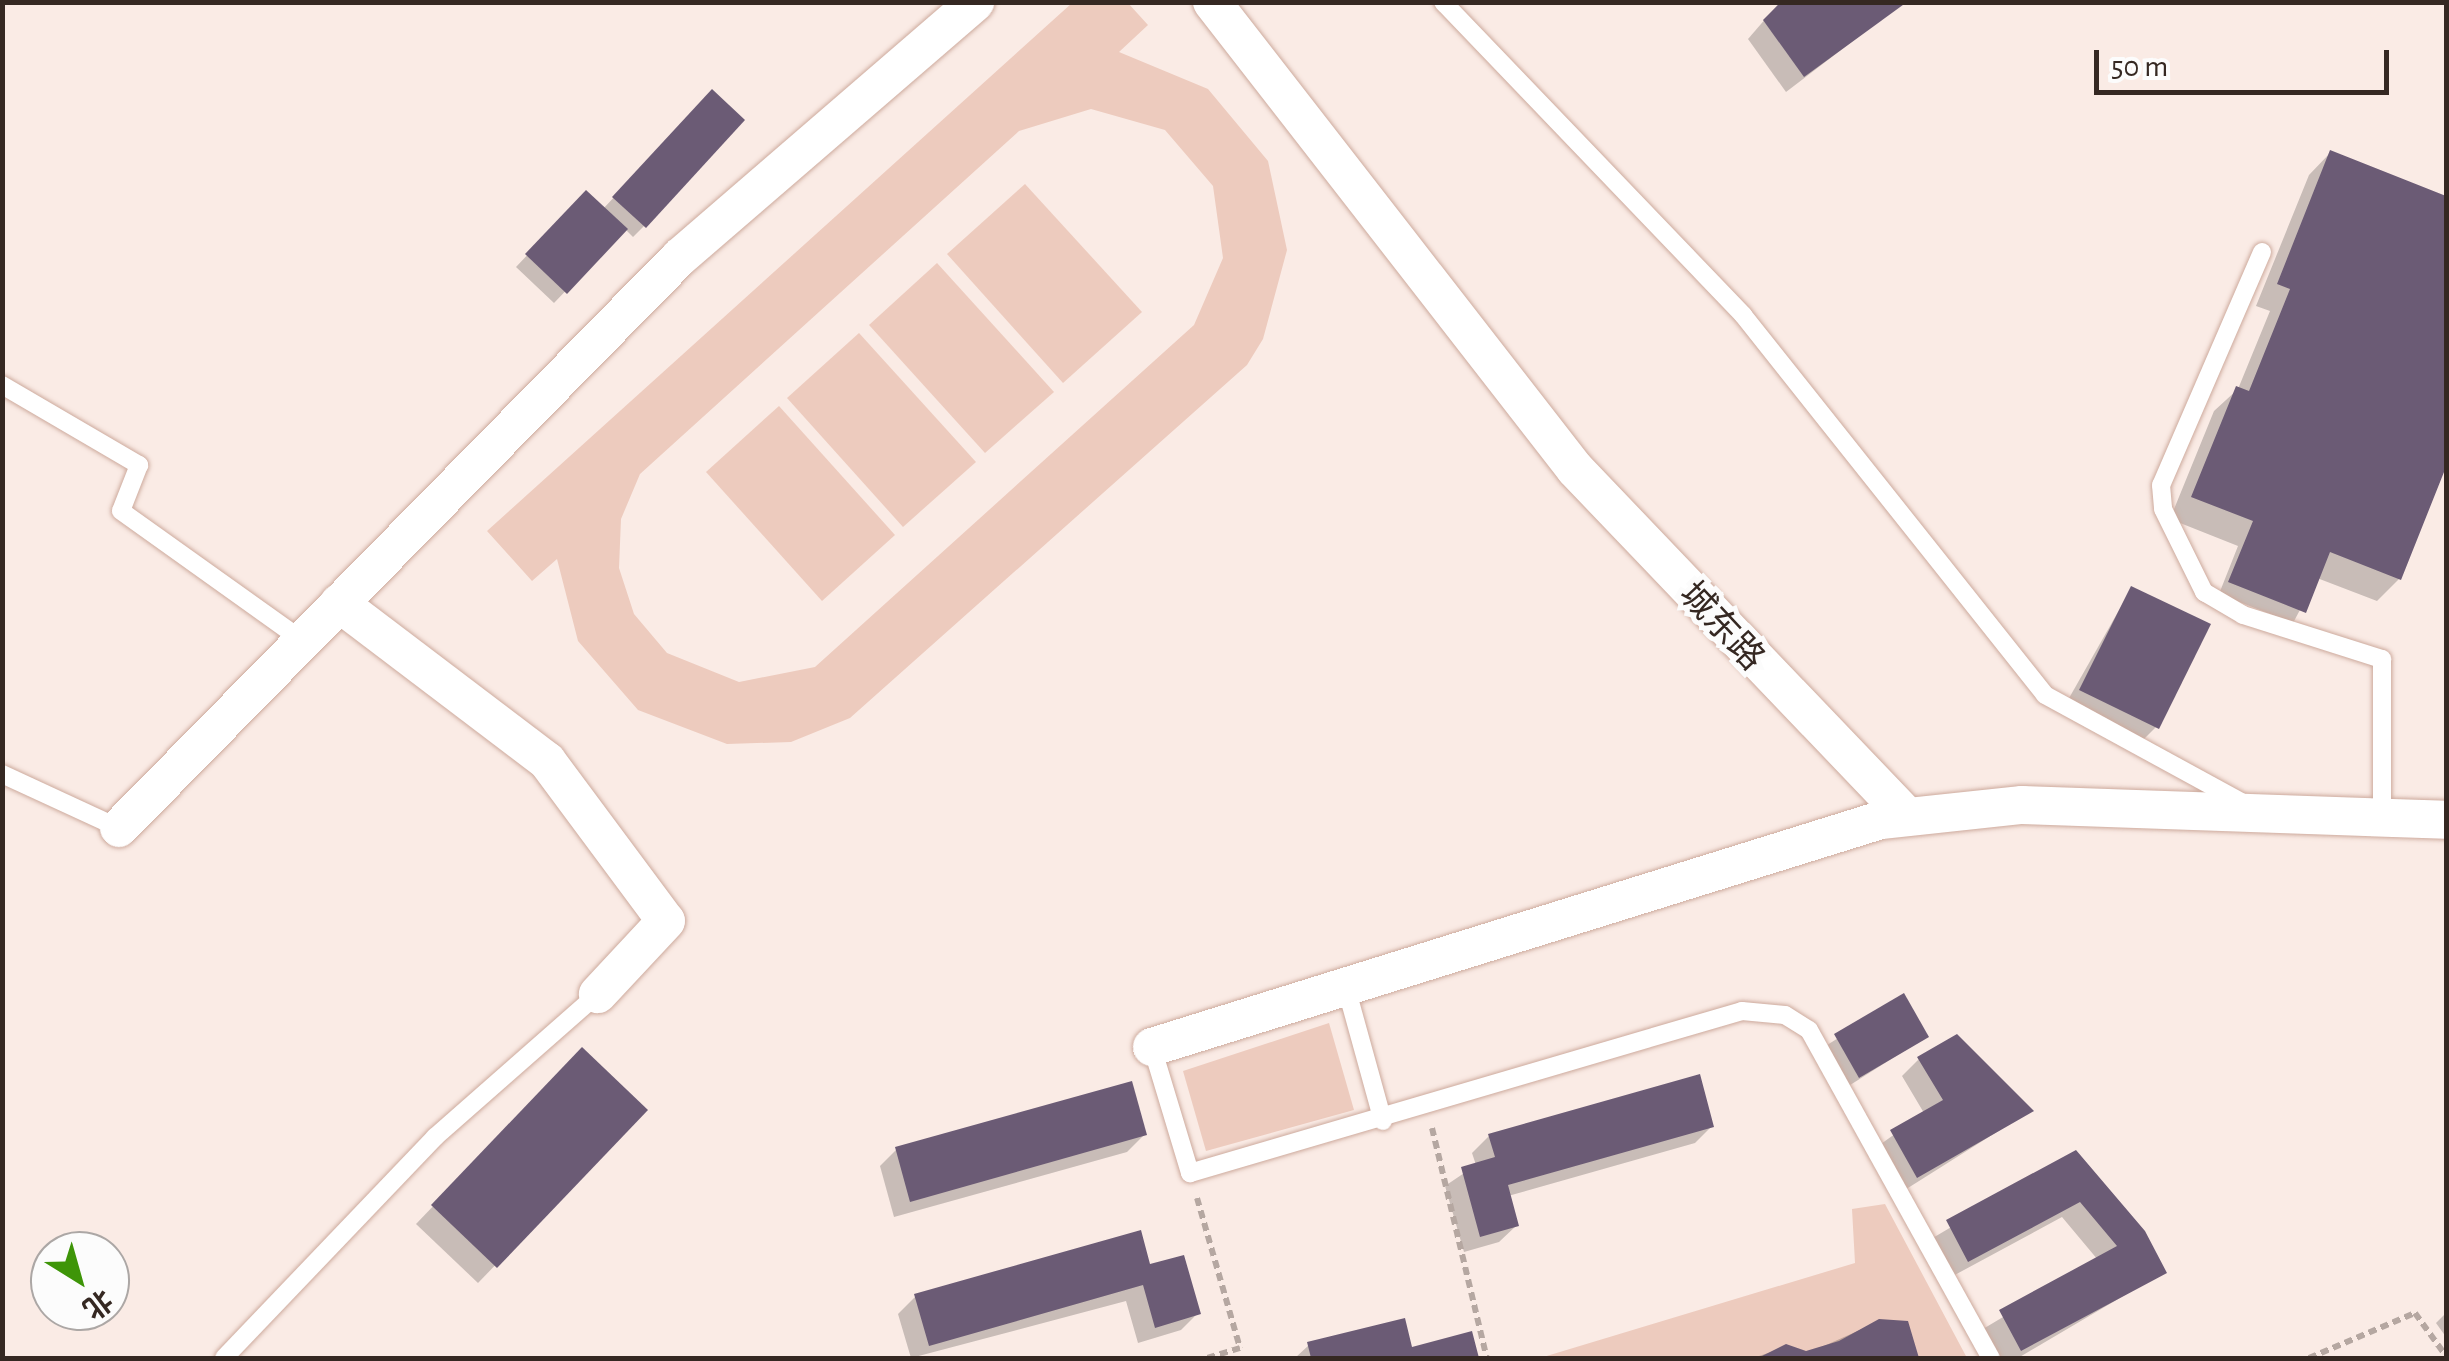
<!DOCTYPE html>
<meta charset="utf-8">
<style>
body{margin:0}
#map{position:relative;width:2449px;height:1361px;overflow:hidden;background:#faebe5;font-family:"Alegreya Sans","Noto Sans SC",sans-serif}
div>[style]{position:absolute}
.green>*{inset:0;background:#edcbbe}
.shadow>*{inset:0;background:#0003}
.building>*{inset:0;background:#6b5b75}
.path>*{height:6px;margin-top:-3px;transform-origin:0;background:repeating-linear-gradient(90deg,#b5a7a1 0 8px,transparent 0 13px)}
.roads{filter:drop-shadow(0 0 2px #cdaa9d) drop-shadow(0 0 2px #cdaa9d)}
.service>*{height:18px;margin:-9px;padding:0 9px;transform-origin:9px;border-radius:9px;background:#fff}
.minor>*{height:38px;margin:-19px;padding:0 19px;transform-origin:19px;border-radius:19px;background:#fff}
span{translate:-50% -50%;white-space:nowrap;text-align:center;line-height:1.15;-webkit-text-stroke:10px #fcfcfc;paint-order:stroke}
.street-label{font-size:35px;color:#352822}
.frame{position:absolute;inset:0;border:5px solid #352822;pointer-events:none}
.north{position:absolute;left:30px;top:1231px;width:100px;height:100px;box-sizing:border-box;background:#fcfcfc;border:2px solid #aca7a5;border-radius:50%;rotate:143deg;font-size:28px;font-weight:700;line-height:40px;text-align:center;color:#352822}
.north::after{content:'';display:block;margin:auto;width:35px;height:45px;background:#3e9508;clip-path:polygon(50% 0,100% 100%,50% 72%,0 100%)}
.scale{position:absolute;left:2094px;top:50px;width:295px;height:45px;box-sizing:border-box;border:5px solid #352822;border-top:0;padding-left:12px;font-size:30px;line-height:35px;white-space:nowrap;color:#352822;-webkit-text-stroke:8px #fcfcfc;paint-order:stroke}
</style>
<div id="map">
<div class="green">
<div style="clip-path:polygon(evenodd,1072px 3px,1128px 3px,1148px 25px,1119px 52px,1208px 89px,1268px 161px,1287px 250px,1263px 339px,1247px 365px,850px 718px,791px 742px,727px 744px,638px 710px,578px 641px,557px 559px,532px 581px,487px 531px,1072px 3px,1091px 109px,1165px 130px,1213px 186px,1223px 258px,1194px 325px,815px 667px,739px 682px,667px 653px,634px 614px,619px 568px,621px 519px,640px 474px,1019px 131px,1091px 109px)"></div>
<div style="clip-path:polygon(1025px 184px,1142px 312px,1063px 383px,947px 254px)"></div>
<div style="clip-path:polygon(937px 263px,1054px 392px,985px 453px,869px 325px)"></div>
<div style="clip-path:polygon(859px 333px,976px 462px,903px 527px,787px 398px)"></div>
<div style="clip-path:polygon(779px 406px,895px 535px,822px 601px,706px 472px)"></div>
<div style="clip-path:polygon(1329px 1023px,1354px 1110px,1206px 1151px,1183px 1071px)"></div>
<div style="clip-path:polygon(1885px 1204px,1967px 1358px,1540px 1358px,1855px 1263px,1852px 1209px)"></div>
</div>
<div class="shadow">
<div style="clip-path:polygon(1780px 2px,1904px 2px,1786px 92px,1748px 39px)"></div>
<div style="clip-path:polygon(701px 104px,644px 226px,633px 237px,625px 229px,554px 303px,516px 267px,586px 193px,603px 209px)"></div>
<div style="clip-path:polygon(2331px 152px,2446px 198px,2446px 460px,2399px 579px,2377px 601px,2317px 578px,2293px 623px,2219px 594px,2238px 546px,2170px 519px,2214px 411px,2238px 389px,2270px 311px,2256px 306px,2309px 175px)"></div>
<div style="clip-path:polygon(2131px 589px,2156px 727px,2139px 744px,2064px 707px)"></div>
<div style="clip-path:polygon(1903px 997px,1926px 1037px,1847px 1087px,1824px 1047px)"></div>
<div style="clip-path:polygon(582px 1051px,645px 1110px,478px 1283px,416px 1224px)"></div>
<div style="clip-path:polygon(1919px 1059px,2030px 1111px,1900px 1193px,1874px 1149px,1924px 1113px,1902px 1076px)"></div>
<div style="clip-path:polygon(1712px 1126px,1695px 1143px,1508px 1196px,1517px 1225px,1499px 1242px,1464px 1252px,1445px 1186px,1476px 1165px,1472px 1153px,1489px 1136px)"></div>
<div style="clip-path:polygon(1144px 1135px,1127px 1152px,894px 1217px,880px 1166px,897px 1149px)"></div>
<div style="clip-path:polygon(2075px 1154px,2164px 1272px,2018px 1358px,1999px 1358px,1983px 1329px,2098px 1260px,2062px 1217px,1951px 1277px,1931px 1239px)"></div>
<div style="clip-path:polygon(1149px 1267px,1198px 1313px,1181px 1330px,1138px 1343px,1126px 1301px,911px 1358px,898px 1314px,915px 1297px)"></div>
<div style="clip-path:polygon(2446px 1313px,2446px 1337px,2436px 1323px)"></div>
<div style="clip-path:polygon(1880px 1321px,1906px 1324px,1916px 1358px,1753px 1358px,1786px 1347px,1806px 1354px)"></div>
<div style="clip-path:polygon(1470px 1334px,1476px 1358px,1295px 1358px,1309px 1345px,1411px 1350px)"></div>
</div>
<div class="building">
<div style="clip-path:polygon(1781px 2px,1907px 2px,1804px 77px,1763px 20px)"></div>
<div style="clip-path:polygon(712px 89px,745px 120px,646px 228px,612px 197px)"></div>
<div style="clip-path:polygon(2330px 150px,2446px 196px,2446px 467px,2401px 580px,2330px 552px,2306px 613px,2228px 582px,2253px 521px,2191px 497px,2236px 386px,2249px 391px,2290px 289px,2277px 284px)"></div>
<div style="clip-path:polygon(586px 190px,628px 229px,567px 294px,525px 254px)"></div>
<div style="clip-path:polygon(2131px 586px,2211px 624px,2159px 729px,2079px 690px)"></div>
<div style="clip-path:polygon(1904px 993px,1929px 1037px,1859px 1078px,1834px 1034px)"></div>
<div style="clip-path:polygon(1957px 1034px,2034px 1111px,1917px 1178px,1890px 1130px,1943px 1100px,1917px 1057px)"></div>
<div style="clip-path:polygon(582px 1047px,648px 1110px,497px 1268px,431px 1205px)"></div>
<div style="clip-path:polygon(1700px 1074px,1714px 1127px,1508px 1185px,1519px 1226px,1480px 1237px,1461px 1167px,1495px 1157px,1488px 1134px)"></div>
<div style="clip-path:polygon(1132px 1081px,1147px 1135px,910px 1202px,895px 1147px)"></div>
<div style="clip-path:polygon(2076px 1150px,2145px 1231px,2167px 1273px,2021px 1351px,1999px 1310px,2117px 1246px,2080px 1202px,1968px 1262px,1946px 1220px)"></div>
<div style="clip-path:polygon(1141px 1230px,1150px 1264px,1184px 1255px,1201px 1314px,1155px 1328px,1143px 1285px,929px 1346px,914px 1294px)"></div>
<div style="clip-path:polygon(1405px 1318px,1412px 1347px,1472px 1331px,1479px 1358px,1311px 1358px,1307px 1342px)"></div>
<div style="clip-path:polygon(1879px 1319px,1908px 1321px,1919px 1358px,1758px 1358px,1786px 1344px,1806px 1351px,1839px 1341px)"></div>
</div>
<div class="path">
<div style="left:1432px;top:1128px;width:236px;rotate:76.6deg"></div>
<div style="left:1197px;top:1198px;width:156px;rotate:74deg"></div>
<div style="left:1240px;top:1348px;width:34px;rotate:163deg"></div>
<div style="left:2309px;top:1358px;width:115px;rotate:-23deg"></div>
<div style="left:2415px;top:1313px;width:53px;rotate:54.2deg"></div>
</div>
<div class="roads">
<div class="service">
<div style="left:1443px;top:2px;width:434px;rotate:46.2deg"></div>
<div style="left:1743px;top:315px;width:485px;rotate:51.5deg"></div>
<div style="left:2045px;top:695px;width:234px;rotate:28.6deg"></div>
<div style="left:2262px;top:252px;width:254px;rotate:113.4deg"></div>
<div style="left:2161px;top:485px;width:24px;rotate:85deg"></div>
<div style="left:2163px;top:509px;width:93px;rotate:63.7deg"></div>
<div style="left:2204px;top:592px;width:45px;rotate:30.5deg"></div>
<div style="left:2243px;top:615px;width:146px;rotate:17.6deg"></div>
<div style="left:2382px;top:659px;width:159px;rotate:90deg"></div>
<div style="left:2px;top:385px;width:159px;rotate:30.3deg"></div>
<div style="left:139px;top:465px;width:49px;rotate:111.4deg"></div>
<div style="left:121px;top:511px;width:224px;rotate:35.5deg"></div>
<div style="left:2px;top:774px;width:129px;rotate:24.8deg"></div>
<div style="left:1346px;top:987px;width:139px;rotate:74.6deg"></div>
<div style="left:1152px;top:1047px;width:132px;rotate:73.2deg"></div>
<div style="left:1190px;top:1173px;width:575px;rotate:-16.36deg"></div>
<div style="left:1742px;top:1011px;width:43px;rotate:5.3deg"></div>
<div style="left:1785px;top:1015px;width:28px;rotate:32deg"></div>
<div style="left:1809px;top:1030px;width:375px;rotate:61deg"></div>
<div style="left:224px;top:1358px;width:306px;rotate:-46.3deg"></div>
<div style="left:435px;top:1137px;width:217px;rotate:-41.3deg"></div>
</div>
<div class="minor">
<div style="left:1212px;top:2px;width:591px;rotate:52.14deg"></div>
<div style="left:1575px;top:469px;width:481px;rotate:46.3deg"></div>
<div style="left:339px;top:603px;width:261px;rotate:37.2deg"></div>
<div style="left:547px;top:761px;width:199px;rotate:53.4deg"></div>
<div style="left:666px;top:921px;width:100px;rotate:133deg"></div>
<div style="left:119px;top:828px;width:800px;rotate:-45.51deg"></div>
<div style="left:680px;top:257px;width:390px;rotate:-40.8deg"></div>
<div style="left:1152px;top:1047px;width:764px;rotate:-17.3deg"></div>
<div style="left:1881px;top:820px;width:142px;rotate:-6.1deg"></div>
<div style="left:2022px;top:805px;width:424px;rotate:2deg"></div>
</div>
</div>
<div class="street-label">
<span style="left:1721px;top:627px;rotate:47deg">城东路</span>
</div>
<div class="frame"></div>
<div class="north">北</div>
<div class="scale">50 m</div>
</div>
